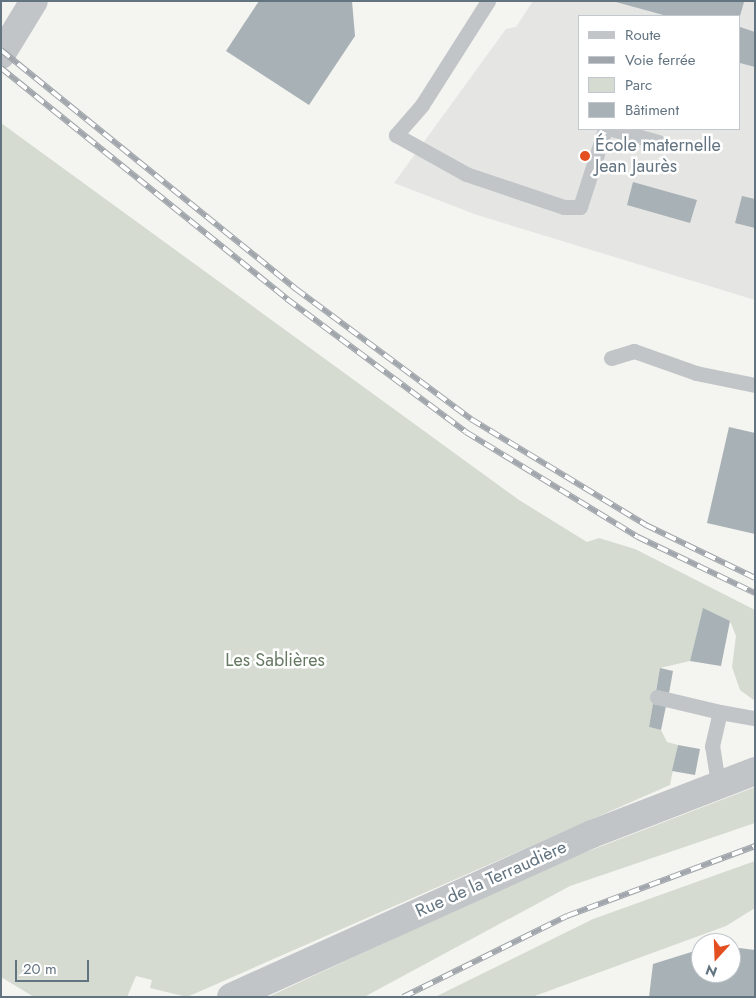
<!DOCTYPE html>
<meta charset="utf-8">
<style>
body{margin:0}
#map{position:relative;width:756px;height:998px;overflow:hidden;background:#f4f4f0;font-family:Jost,sans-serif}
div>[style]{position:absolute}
.built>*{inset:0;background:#e5e6e4}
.green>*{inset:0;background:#d5dbd1}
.building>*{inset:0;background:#a8b1b5}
.lane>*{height:15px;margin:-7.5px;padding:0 7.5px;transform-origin:7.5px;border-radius:7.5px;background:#c1c5c8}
.street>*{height:28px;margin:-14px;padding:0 14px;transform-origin:14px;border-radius:14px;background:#c1c5c8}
.rail>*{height:5.5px;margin-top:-2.75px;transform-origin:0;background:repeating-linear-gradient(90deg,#fff 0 11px,#a0a6ab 0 22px);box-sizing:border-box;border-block:1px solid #a0a6ab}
.dots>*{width:14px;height:14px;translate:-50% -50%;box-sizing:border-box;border:2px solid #fff;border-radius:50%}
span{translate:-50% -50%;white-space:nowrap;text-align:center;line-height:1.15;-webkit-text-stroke:5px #fff;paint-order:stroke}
.poi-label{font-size:18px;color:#637481}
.left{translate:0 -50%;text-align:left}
.park-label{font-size:18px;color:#667962}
.street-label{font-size:18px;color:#637481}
.frame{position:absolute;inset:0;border:2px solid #637481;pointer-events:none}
.legend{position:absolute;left:578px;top:15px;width:162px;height:115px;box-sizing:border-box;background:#fff;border:1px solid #c1c7cd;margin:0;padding:6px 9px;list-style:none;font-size:15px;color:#637481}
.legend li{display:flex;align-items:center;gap:10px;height:25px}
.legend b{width:25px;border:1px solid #c1c7cd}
.north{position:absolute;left:691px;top:933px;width:50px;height:50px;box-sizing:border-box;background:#fff;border:1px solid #c1c7cd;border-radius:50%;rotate:200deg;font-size:14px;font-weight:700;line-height:20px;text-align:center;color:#637481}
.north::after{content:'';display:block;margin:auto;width:18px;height:22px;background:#e34f21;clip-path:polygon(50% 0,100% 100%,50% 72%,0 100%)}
.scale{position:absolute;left:15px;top:960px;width:74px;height:22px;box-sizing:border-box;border:2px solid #637481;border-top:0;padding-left:6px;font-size:15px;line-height:18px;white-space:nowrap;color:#637481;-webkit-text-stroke:4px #fff;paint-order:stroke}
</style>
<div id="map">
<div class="built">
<div style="clip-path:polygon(evenodd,533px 1px,755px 1px,755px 300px,477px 215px,394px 183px,506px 29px,516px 27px,533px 1px,580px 16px,740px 16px,740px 129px,580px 129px,580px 16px)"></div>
</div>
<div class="green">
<div style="clip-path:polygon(1px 123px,519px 500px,587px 542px,599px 538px,635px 549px,755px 610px,755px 701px,740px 690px,732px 667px,736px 636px,730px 621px,703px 609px,690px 661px,660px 668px,649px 727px,661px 730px,667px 742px,678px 745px,670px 785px,187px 997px,150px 988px,152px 980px,136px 976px,127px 997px,34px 997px,1px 977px)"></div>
<div style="clip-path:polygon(755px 787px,755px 823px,570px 886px,364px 997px,268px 997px,550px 866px)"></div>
<div style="clip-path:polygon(755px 861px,755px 908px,726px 926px,532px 997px,435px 997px,593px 919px)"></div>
</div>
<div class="building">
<div style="clip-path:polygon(259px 1px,352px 1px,355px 36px,309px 105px,226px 51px)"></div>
<div style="clip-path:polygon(740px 1px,744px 2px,740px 16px,667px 16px,616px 2px)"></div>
<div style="clip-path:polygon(740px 27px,755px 32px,755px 67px,740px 63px)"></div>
<div style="clip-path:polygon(633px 182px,697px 200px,690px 223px,627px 205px)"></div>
<div style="clip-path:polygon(742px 196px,755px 199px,755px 228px,735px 223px)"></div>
<div style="clip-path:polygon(729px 427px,755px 433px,755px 534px,707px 523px)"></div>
<div style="clip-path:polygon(703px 608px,730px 621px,721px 666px,690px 661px)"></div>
<div style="clip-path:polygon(660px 668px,673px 671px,669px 693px,656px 691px)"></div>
<div style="clip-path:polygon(653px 704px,666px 706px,661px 730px,649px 727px)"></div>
<div style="clip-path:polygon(678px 745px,700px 749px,695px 775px,672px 771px)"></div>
<div style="clip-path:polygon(731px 947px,755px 950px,755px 997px,649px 997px,653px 964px,701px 949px,701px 973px,731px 973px)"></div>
</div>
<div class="lane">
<div style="left:488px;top:1px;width:123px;rotate:122.4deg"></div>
<div style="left:422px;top:105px;width:40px;rotate:131deg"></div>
<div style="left:396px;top:135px;width:80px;rotate:29.1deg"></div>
<div style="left:466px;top:174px;width:103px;rotate:18.6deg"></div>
<div style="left:564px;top:207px;width:16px"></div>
<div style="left:580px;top:207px;width:82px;rotate:-72.2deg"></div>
<div style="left:612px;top:129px;width:48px;rotate:15.8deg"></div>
<div style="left:611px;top:358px;width:24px;rotate:-17deg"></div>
<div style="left:634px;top:351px;width:66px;rotate:19.5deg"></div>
<div style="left:696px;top:373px;width:60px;rotate:11.5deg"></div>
<div style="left:657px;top:697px;width:65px;rotate:13.4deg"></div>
<div style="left:718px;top:783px;width:37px;rotate:-99deg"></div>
<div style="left:712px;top:746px;width:35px;rotate:-77deg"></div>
<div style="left:720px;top:712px;width:36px;rotate:10deg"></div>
</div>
<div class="street">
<div style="left:1px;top:55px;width:63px;rotate:-58.6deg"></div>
<div style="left:231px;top:997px;width:396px;rotate:-24.3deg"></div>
<div style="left:592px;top:834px;width:175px;rotate:-21.1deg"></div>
</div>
<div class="rail">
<div style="left:1px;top:50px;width:380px;rotate:39deg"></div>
<div style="left:296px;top:289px;width:218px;rotate:36.6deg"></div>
<div style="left:471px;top:419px;width:205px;rotate:31.2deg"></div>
<div style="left:646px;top:525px;width:121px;rotate:25.9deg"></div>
<div style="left:1px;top:68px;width:368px;rotate:38.9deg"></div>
<div style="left:287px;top:299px;width:223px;rotate:36.6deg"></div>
<div style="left:466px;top:432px;width:202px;rotate:31.4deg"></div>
<div style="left:638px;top:537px;width:130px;rotate:25.6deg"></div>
<div style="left:403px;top:997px;width:183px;rotate:-26.3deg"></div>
<div style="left:567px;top:916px;width:201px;rotate:-20.4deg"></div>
</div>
<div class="dots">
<div style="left:585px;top:156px;background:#e34f21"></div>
</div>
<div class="poi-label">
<span class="left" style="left:595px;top:156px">École maternelle<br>Jean Jaurès</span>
</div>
<div class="park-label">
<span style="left:275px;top:660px">Les Sablières</span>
</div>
<div class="street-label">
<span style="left:491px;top:879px;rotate:-24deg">Rue de la Terraudière</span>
</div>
<div class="frame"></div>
<ul class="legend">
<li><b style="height:6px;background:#c1c5c8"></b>Route</li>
<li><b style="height:6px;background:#a0a6ab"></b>Voie ferrée</li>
<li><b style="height:14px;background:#d5dbd1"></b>Parc</li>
<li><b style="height:14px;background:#a8b1b5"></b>Bâtiment</li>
</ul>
<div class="north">N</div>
<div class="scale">20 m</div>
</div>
